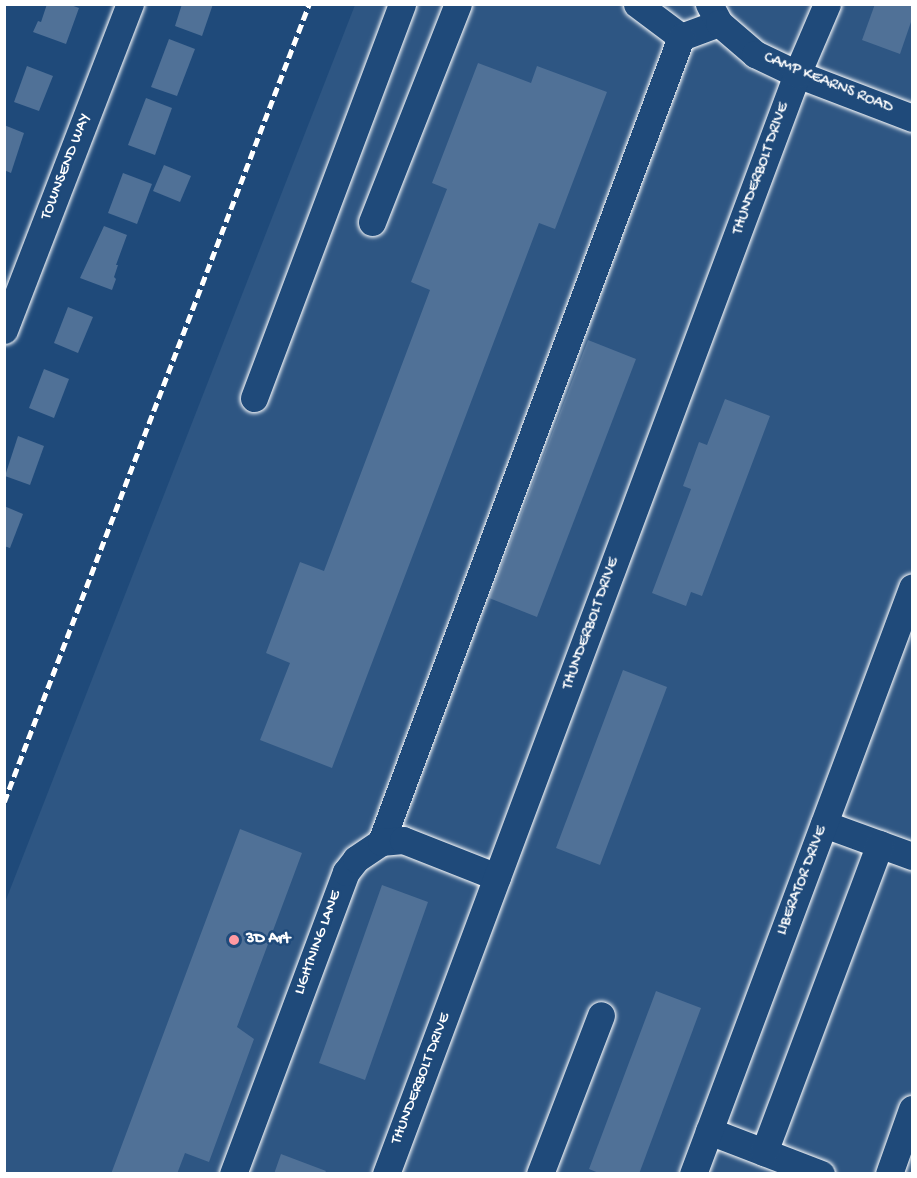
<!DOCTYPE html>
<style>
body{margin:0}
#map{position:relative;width:917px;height:1178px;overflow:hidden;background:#1f4a7a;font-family:"Gochi Hand",sans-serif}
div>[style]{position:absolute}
.built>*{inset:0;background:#2e5683}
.building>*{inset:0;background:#507197}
.roads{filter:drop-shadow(0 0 2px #fff) drop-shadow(0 0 2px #fff)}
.minor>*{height:27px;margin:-13.5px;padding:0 13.5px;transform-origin:13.5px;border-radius:13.5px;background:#1f4a7a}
.rail>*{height:4.5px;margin-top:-2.25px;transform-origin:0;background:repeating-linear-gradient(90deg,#fff 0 9px,transparent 0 13.5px)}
.dots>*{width:16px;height:16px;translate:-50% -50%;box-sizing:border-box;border:3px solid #1f4a7a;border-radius:50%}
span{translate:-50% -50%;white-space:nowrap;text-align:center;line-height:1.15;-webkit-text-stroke:5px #1f4a7a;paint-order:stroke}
.street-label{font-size:16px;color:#fff}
.poi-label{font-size:16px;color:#fff;font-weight:700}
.left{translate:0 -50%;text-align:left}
.frame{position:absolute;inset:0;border:6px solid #fff;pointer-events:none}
</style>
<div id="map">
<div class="built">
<div style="clip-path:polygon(355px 5px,912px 5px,912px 1173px,5px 1173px,4px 905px)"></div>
</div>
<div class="building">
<div style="clip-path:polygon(47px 4px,68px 4px,79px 8px,66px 44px,33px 32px,38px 21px,41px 22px)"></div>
<div style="clip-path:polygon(182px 4px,213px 4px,202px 36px,175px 26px)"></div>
<div style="clip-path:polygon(875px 4px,912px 4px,912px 19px,900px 54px,862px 40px)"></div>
<div style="clip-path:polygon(169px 39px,195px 49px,177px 96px,151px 87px)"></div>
<div style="clip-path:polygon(478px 63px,531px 83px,537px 66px,607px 92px,555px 229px,539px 223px,332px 768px,260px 740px,290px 663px,266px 653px,300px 562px,324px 571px,430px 290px,411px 282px,447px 189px,432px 183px)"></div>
<div style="clip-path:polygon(27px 66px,53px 76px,39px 111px,14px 102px)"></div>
<div style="clip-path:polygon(146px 98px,172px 108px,155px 155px,128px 145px)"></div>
<div style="clip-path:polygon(4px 125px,24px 133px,11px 173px,4px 170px)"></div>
<div style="clip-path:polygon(164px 165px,191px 176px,180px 202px,153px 191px)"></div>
<div style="clip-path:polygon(123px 173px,152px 184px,137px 224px,108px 213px)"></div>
<div style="clip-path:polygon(104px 226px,127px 235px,116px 265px,118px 265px,114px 277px,116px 279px,112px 290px,80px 278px)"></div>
<div style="clip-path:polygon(68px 307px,93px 317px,78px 353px,54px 343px)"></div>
<div style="clip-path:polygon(588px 340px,636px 359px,537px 617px,489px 598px)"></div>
<div style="clip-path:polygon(44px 369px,69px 379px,54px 418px,29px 408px)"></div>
<div style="clip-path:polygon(725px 399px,770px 416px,702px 596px,691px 592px,686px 606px,652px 593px,691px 489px,683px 486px,699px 442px,707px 445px)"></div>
<div style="clip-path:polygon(18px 436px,44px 446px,30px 485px,5px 476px)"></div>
<div style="clip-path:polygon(4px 506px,23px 514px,10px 548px,4px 546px)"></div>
<div style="clip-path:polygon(623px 670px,667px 687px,600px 865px,556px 848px)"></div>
<div style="clip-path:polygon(240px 829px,302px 853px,237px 1027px,254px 1039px,209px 1162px,185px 1153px,177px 1174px,111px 1174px)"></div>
<div style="clip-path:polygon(382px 885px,428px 902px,365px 1080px,319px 1063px)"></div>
<div style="clip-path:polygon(656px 991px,701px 1008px,639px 1174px,601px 1174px,589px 1169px)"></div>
<div style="clip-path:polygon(281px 1154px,326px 1171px,324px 1174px,274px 1174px)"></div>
</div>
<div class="roads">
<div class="minor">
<div style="left:637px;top:4px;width:55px;rotate:36.9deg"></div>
<div style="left:681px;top:37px;width:40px;rotate:-20.2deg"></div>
<div style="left:709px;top:4px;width:21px;rotate:62deg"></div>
<div style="left:719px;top:23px;width:48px;rotate:40.7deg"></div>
<div style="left:755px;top:54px;width:47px;rotate:25.5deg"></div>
<div style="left:797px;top:74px;width:123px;rotate:20.9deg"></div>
<div style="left:372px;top:222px;width:234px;rotate:-68.5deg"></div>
<div style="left:4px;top:330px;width:350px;rotate:-68.9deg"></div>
<div style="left:254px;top:398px;width:421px;rotate:-69.4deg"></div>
<div style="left:824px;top:824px;width:94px;rotate:20deg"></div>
<div style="left:381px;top:842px;width:859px;rotate:-69.56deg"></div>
<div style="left:709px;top:1131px;width:120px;rotate:21deg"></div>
<div style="left:764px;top:1152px;width:329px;rotate:-69.4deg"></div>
<div style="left:233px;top:1174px;width:322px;rotate:-69.5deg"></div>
<div style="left:346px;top:872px;width:16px;rotate:-52deg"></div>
<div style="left:356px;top:859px;width:30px;rotate:-34deg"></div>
<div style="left:381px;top:842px;width:22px;rotate:-5deg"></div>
<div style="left:403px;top:840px;width:101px;rotate:21.5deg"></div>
<div style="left:386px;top:1174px;width:1174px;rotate:-69.51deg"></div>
<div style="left:797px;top:74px;width:76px;rotate:-66.8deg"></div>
<div style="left:540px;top:1174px;width:170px;rotate:-69deg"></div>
<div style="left:693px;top:1174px;width:626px;rotate:-69.51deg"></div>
<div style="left:889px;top:1174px;width:69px;rotate:-70.5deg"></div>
</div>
</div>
<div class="rail">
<div style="left:4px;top:802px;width:854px;rotate:-69.08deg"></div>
</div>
<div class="dots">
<div style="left:234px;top:940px;background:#ff9aa2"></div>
</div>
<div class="street-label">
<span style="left:828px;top:84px;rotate:22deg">CAMP KEARNS ROAD</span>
<span style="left:67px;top:167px;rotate:-69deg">TOWNSEND WAY</span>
<span style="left:762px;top:169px;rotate:-70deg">THUNDERBOLT DRIVE</span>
<span style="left:592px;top:624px;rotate:-70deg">THUNDERBOLT DRIVE</span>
<span style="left:803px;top:881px;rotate:-69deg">LIBERATOR DRIVE</span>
<span style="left:319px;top:943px;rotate:-70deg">LIGHTNING LANE</span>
<span style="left:422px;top:1079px;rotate:-69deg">THUNDERBOLT DRIVE</span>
</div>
<div class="poi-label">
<span class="left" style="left:246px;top:940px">3D Art</span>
</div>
<div class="frame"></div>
</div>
